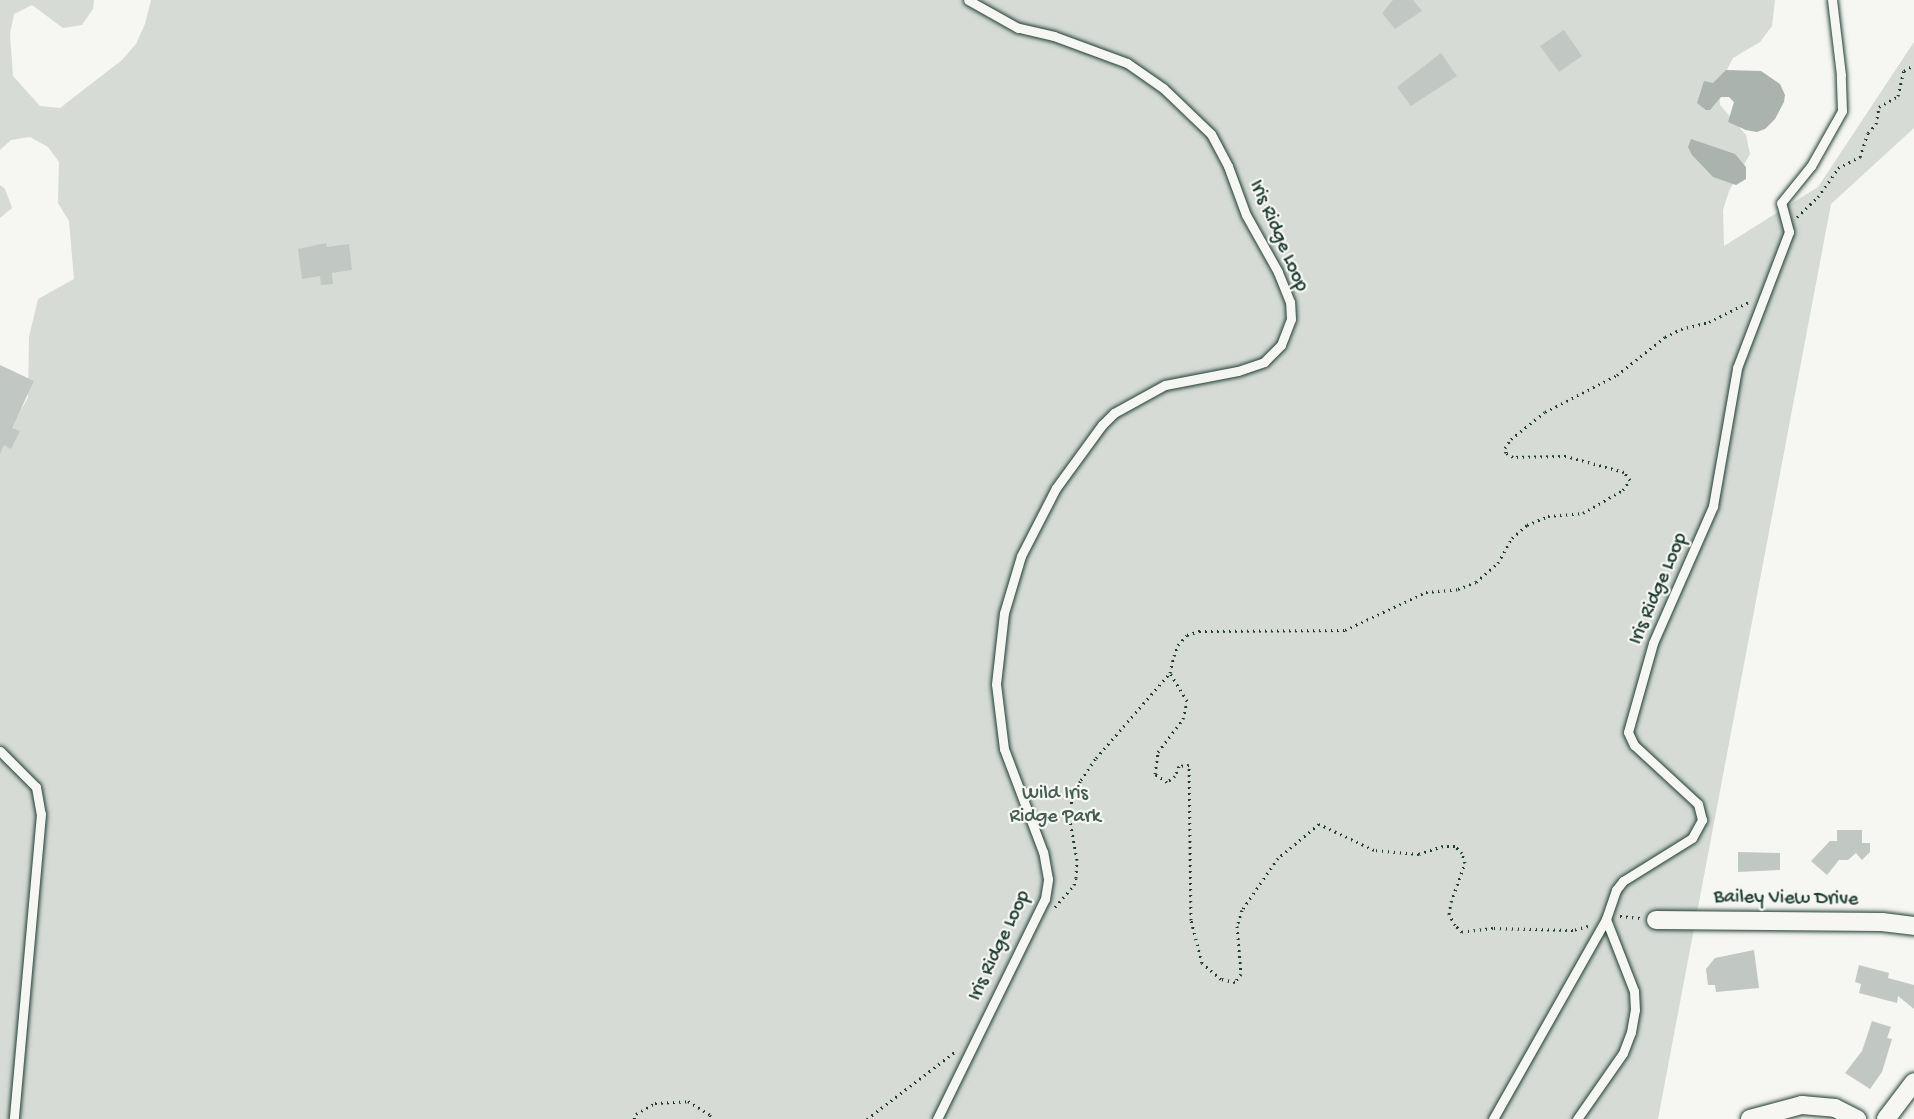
<!DOCTYPE html>
<style>
body{margin:0}
#map{position:relative;width:1914px;height:1119px;overflow:hidden;background:#f6f6f2;font-family:"Gochi Hand",sans-serif}
div>[style]{position:absolute}
.green>*{inset:0;background:#d6dbd6}
.water>*{inset:0;background:#aab3ae}
.building>*{inset:0;background:#c1c8c3}
.path>*{height:3px;margin-top:-1.5px;transform-origin:0;background:repeating-linear-gradient(90deg,#1f3d34 0 1.5px,transparent 0 6px)}
.roads{filter:drop-shadow(0 0 2px #1f3d34) drop-shadow(0 0 2px #1f3d34)}
.lane>*{height:9px;margin:-4.5px;padding:0 4.5px;transform-origin:4.5px;border-radius:4.5px;background:#f6f6f2}
.street>*{height:18px;margin:-9px;padding:0 9px;transform-origin:9px;border-radius:9px;background:#f6f6f2}
span{translate:-50% -50%;white-space:nowrap;text-align:center;line-height:1.15;-webkit-text-stroke:4.5px #f6f6f2;paint-order:stroke}
.street-label{font-size:20px;color:#1f3d34}
.park-label{font-size:20px;color:#445d54}
</style>
<div id="map">
<div class="green">
<div style="clip-path:polygon(0 0,94px 0,93px 9px,82px 25px,63px 28px,32px 5px,14px 14px,10px 34px,13px 76px,40px 106px,60px 108px,122px 60px,136px 44px,145px 24px,151px 0,1775px 0,1772px 26px,1760px 42px,1733px 58px,1719px 85px,1720px 105px,1746px 135px,1750px 154px,1729px 191px,1723px 210px,1724px 246px,1818px 187px,1914px 42px,1914px 128px,1831px 204px,1658px 1119px,0 1119px,0 443px,28px 398px,29px 337px,38px 299px,74px 279px,69px 221px,58px 203px,59px 162px,48px 147px,30px 137px,11px 140px,0 150px)"></div>
<div style="clip-path:polygon(0 185px,5px 189px,12px 208px,0 218px)"></div>
</div>
<div class="water">
<div style="clip-path:polygon(1726px 70px,1761px 71px,1780px 84px,1785px 95px,1784px 102px,1775px 119px,1765px 129px,1757px 132px,1746px 130px,1728px 122px,1734px 102px,1729px 97px,1721px 97px,1710px 110px,1706px 110px,1697px 103px,1704px 81px,1713px 83px)"></div>
<div style="clip-path:polygon(1691px 139px,1735px 154px,1746px 167px,1746px 179px,1736px 185px,1713px 177px,1692px 155px,1688px 147px)"></div>
</div>
<div class="building">
<div style="clip-path:polygon(1393px 0,1413px 0,1422px 11px,1395px 29px,1382px 13px)"></div>
<div style="clip-path:polygon(1564px 30px,1582px 56px,1559px 72px,1540px 46px)"></div>
<div style="clip-path:polygon(1441px 53px,1457px 76px,1411px 106px,1397px 87px)"></div>
<div style="clip-path:polygon(326px 243px,327px 247px,349px 244px,352px 270px,332px 273px,333px 284px,321px 285px,320px 276px,302px 279px,298px 249px)"></div>
<div style="clip-path:polygon(0 365px,34px 381px,12px 428px,20px 431px,11px 449px,4px 445px,0 454px)"></div>
<div style="clip-path:polygon(1837px 830px,1862px 830px,1862px 843px,1870px 843px,1870px 852px,1862px 860px,1856px 853px,1848px 860px,1839px 860px,1827px 875px,1811px 861px,1830px 841px,1837px 841px)"></div>
<div style="clip-path:polygon(1738px 852px,1780px 853px,1780px 870px,1738px 872px)"></div>
<div style="clip-path:polygon(1754px 950px,1759px 988px,1716px 992px,1715px 985px,1708px 985px,1706px 969px,1715px 958px)"></div>
<div style="clip-path:polygon(1859px 965px,1889px 973px,1888px 978px,1914px 985px,1914px 1009px,1898px 996px,1897px 1003px,1859px 993px,1861px 984px,1855px 982px)"></div>
<div style="clip-path:polygon(1872px 1021px,1891px 1027px,1887px 1038px,1892px 1039px,1882px 1072px,1870px 1089px,1845px 1073px,1862px 1051px)"></div>
</div>
<div class="path">
<div style="left:1797px;top:217px;width:29px;rotate:-44deg"></div>
<div style="left:1818px;top:197px;width:35px;rotate:-55deg"></div>
<div style="left:1838px;top:168px;width:25px;rotate:-27deg"></div>
<div style="left:1860px;top:157px;width:25px;rotate:-72deg"></div>
<div style="left:1868px;top:133px;width:12px;rotate:-48deg"></div>
<div style="left:1876px;top:124px;width:17px;rotate:-80deg"></div>
<div style="left:1879px;top:107px;width:22px;rotate:-30deg"></div>
<div style="left:1898px;top:96px;width:26px;rotate:-77deg"></div>
<div style="left:1904px;top:71px;width:12px;rotate:-31deg"></div>
<div style="left:1055px;top:907px;width:29px;rotate:-49deg"></div>
<div style="left:1074px;top:885px;width:7px;rotate:-74deg"></div>
<div style="left:1076px;top:878px;width:18px;rotate:-87deg"></div>
<div style="left:1077px;top:860px;width:46px;rotate:-100.1deg"></div>
<div style="left:1069px;top:815px;width:16px;rotate:-79deg"></div>
<div style="left:1072px;top:799px;width:21px;rotate:-65deg"></div>
<div style="left:1081px;top:780px;width:27px;rotate:-56deg"></div>
<div style="left:1096px;top:758px;width:113px;rotate:-49deg"></div>
<div style="left:1620px;top:916px;width:20px;rotate:6deg"></div>
<div style="left:1588px;top:926px;width:16px;rotate:165deg"></div>
<div style="left:1573px;top:930px;width:80px;rotate:-178.6deg"></div>
<div style="left:1493px;top:928px;width:31px;rotate:173deg"></div>
<div style="left:1462px;top:932px;width:10px;rotate:-135deg"></div>
<div style="left:1455px;top:925px;width:13px;rotate:-119deg"></div>
<div style="left:1449px;top:914px;width:12px;rotate:-81deg"></div>
<div style="left:1451px;top:902px;width:41px;rotate:-70.3deg"></div>
<div style="left:1465px;top:863px;width:10px;rotate:-107deg"></div>
<div style="left:1462px;top:853px;width:10px;rotate:-135deg"></div>
<div style="left:1455px;top:846px;width:12px;rotate:180deg"></div>
<div style="left:1443px;top:846px;width:25px;rotate:162deg"></div>
<div style="left:1419px;top:854px;width:45px;rotate:-174.9deg"></div>
<div style="left:1374px;top:850px;width:61px;rotate:-154.7deg"></div>
<div style="left:1319px;top:824px;width:53px;rotate:140.3deg"></div>
<div style="left:1278px;top:858px;width:63px;rotate:124.7deg"></div>
<div style="left:1242px;top:910px;width:17px;rotate:107deg"></div>
<div style="left:1237px;top:926px;width:48px;rotate:85.2deg"></div>
<div style="left:1241px;top:974px;width:10px;rotate:127deg"></div>
<div style="left:1235px;top:982px;width:14px;rotate:-168deg"></div>
<div style="left:1221px;top:979px;width:25px;rotate:-140deg"></div>
<div style="left:1202px;top:963px;width:44px;rotate:-104.3deg"></div>
<div style="left:1191px;top:920px;width:155px;rotate:-90.7deg"></div>
<div style="left:1189px;top:765px;width:10px;rotate:174deg"></div>
<div style="left:1179px;top:766px;width:11px;rotate:112deg"></div>
<div style="left:1175px;top:776px;width:10px;rotate:143deg"></div>
<div style="left:1167px;top:782px;width:14px;rotate:-146deg"></div>
<div style="left:1155px;top:774px;width:22px;rotate:-82deg"></div>
<div style="left:1158px;top:752px;width:41px;rotate:-52.9deg"></div>
<div style="left:1183px;top:719px;width:18px;rotate:-77deg"></div>
<div style="left:1187px;top:701px;width:33px;rotate:-121deg"></div>
<div style="left:1170px;top:673px;width:17px;rotate:-77deg"></div>
<div style="left:1174px;top:656px;width:12px;rotate:-70deg"></div>
<div style="left:1178px;top:645px;width:13px;rotate:-48deg"></div>
<div style="left:1187px;top:635px;width:13px;rotate:-18deg"></div>
<div style="left:1199px;top:631px;width:146px;rotate:-0.4deg"></div>
<div style="left:1345px;top:630px;width:89px;rotate:-25.1deg"></div>
<div style="left:1426px;top:592px;width:32px;rotate:-5deg"></div>
<div style="left:1458px;top:589px;width:19px;rotate:-21deg"></div>
<div style="left:1476px;top:582px;width:29px;rotate:-41deg"></div>
<div style="left:1498px;top:563px;width:29px;rotate:-61deg"></div>
<div style="left:1512px;top:538px;width:20px;rotate:-41deg"></div>
<div style="left:1527px;top:525px;width:23px;rotate:-23deg"></div>
<div style="left:1548px;top:516px;width:35px;rotate:-5deg"></div>
<div style="left:1583px;top:513px;width:46px;rotate:-29.9deg"></div>
<div style="left:1623px;top:490px;width:12px;rotate:-55deg"></div>
<div style="left:1630px;top:480px;width:10px;rotate:-127deg"></div>
<div style="left:1624px;top:472px;width:60px;rotate:-164.6deg"></div>
<div style="left:1566px;top:456px;width:53px;rotate:178.9deg"></div>
<div style="left:1513px;top:457px;width:8px;rotate:-150deg"></div>
<div style="left:1506px;top:453px;width:5px;rotate:-101deg"></div>
<div style="left:1505px;top:448px;width:11px;rotate:-56deg"></div>
<div style="left:1511px;top:439px;width:43px;rotate:-38.5deg"></div>
<div style="left:1545px;top:412px;width:81px;rotate:-27.2deg"></div>
<div style="left:1617px;top:375px;width:61px;rotate:-38.4deg"></div>
<div style="left:1665px;top:337px;width:18px;rotate:-27deg"></div>
<div style="left:1681px;top:329px;width:29px;rotate:-14deg"></div>
<div style="left:1709px;top:322px;width:47px;rotate:-26.6deg"></div>
<div style="left:634px;top:1119px;width:5px;rotate:-68deg"></div>
<div style="left:636px;top:1114px;width:22px;rotate:-30deg"></div>
<div style="left:655px;top:1103px;width:33px;rotate:-3deg"></div>
<div style="left:688px;top:1101px;width:26px;rotate:32deg"></div>
<div style="left:710px;top:1115px;width:4px;rotate:63deg"></div>
<div style="left:867px;top:1119px;width:112px;rotate:-37.4deg"></div>
</div>
<div class="roads">
<div class="lane">
<div style="left:0;top:751px;width:51px;rotate:45deg"></div>
<div style="left:36px;top:787px;width:27px;rotate:80deg"></div>
<div style="left:41px;top:814px;width:306px;rotate:95.1deg"></div>
<div style="left:937px;top:1119px;width:245px;rotate:-63.9deg"></div>
<div style="left:1045px;top:899px;width:20px;rotate:-81deg"></div>
<div style="left:1048px;top:879px;width:27px;rotate:-100deg"></div>
<div style="left:1043px;top:852px;width:110px;rotate:-110.7deg"></div>
<div style="left:1004px;top:749px;width:65px;rotate:-97deg"></div>
<div style="left:996px;top:684px;width:71px;rotate:-83.6deg"></div>
<div style="left:1004px;top:613px;width:59px;rotate:-73.4deg"></div>
<div style="left:1021px;top:556px;width:76px;rotate:-62.8deg"></div>
<div style="left:1056px;top:488px;width:78px;rotate:-53.9deg"></div>
<div style="left:1102px;top:425px;width:17px;rotate:-45deg"></div>
<div style="left:1114px;top:413px;width:58px;rotate:-28.8deg"></div>
<div style="left:1165px;top:385px;width:74px;rotate:-10.9deg"></div>
<div style="left:1238px;top:371px;width:28px;rotate:-19deg"></div>
<div style="left:1264px;top:362px;width:24px;rotate:-45deg"></div>
<div style="left:1281px;top:345px;width:28px;rotate:-69deg"></div>
<div style="left:1291px;top:319px;width:17px;rotate:-93deg"></div>
<div style="left:1290px;top:302px;width:32px;rotate:-112deg"></div>
<div style="left:1278px;top:272px;width:65px;rotate:-119.3deg"></div>
<div style="left:1246px;top:215px;width:52px;rotate:-110.2deg"></div>
<div style="left:1228px;top:166px;width:36px;rotate:-118deg"></div>
<div style="left:1211px;top:134px;width:66px;rotate:-136.2deg"></div>
<div style="left:1163px;top:88px;width:44px;rotate:-145.2deg"></div>
<div style="left:1127px;top:63px;width:78px;rotate:-159.7deg"></div>
<div style="left:1054px;top:36px;width:37px;rotate:-167deg"></div>
<div style="left:1018px;top:28px;width:57px;rotate:-150.8deg"></div>
<div style="left:1493px;top:1119px;width:230px;rotate:-60.5deg"></div>
<div style="left:1606px;top:919px;width:31px;rotate:-71deg"></div>
<div style="left:1616px;top:890px;width:11px;rotate:-52deg"></div>
<div style="left:1623px;top:881px;width:81px;rotate:-31.9deg"></div>
<div style="left:1692px;top:838px;width:21px;rotate:-61deg"></div>
<div style="left:1702px;top:820px;width:16px;rotate:-104deg"></div>
<div style="left:1698px;top:804px;width:87px;rotate:-137.3deg"></div>
<div style="left:1634px;top:745px;width:14px;rotate:-115deg"></div>
<div style="left:1628px;top:732px;width:92px;rotate:-74.3deg"></div>
<div style="left:1653px;top:643px;width:150px;rotate:-66.3deg"></div>
<div style="left:1713px;top:506px;width:140px;rotate:-80.1deg"></div>
<div style="left:1737px;top:368px;width:146px;rotate:-69.1deg"></div>
<div style="left:1789px;top:232px;width:30px;rotate:-105deg"></div>
<div style="left:1781px;top:203px;width:48px;rotate:-51deg"></div>
<div style="left:1811px;top:166px;width:63px;rotate:-60.6deg"></div>
<div style="left:1842px;top:111px;width:36px;rotate:-92deg"></div>
<div style="left:1841px;top:75px;width:76px;rotate:-96.8deg"></div>
<div style="left:1577px;top:1119px;width:80px;rotate:-55.1deg"></div>
<div style="left:1623px;top:1053px;width:22px;rotate:-69deg"></div>
<div style="left:1631px;top:1032px;width:22px;rotate:-80deg"></div>
<div style="left:1635px;top:1010px;width:19px;rotate:-93deg"></div>
<div style="left:1634px;top:991px;width:77px;rotate:-111.3deg"></div>
</div>
<div class="street">
<div style="left:1656px;top:920px;width:226px;rotate:0.5deg"></div>
<div style="left:1882px;top:922px;width:32px;rotate:7deg"></div>
<div style="left:1750px;top:1119px;width:54px;rotate:-15.1deg"></div>
<div style="left:1802px;top:1105px;width:33px;rotate:5deg"></div>
<div style="left:1835px;top:1108px;width:25px;rotate:27deg"></div>
<div style="left:1886px;top:1119px;width:46px;rotate:-52.9deg"></div>
</div>
</div>
<div class="street-label">
<span style="left:1278px;top:236px;rotate:66deg">Iris Ridge Loop</span>
<span style="left:1659px;top:589px;rotate:-67deg">Iris Ridge Loop</span>
<span style="left:1786px;top:899px;rotate:1deg">Bailey View Drive</span>
<span style="left:1000px;top:946px;rotate:-65deg">Iris Ridge Loop</span>
</div>
<div class="park-label">
<span style="left:1055px;top:806px">Wild Iris<br>Ridge Park</span>
</div>
</div>
